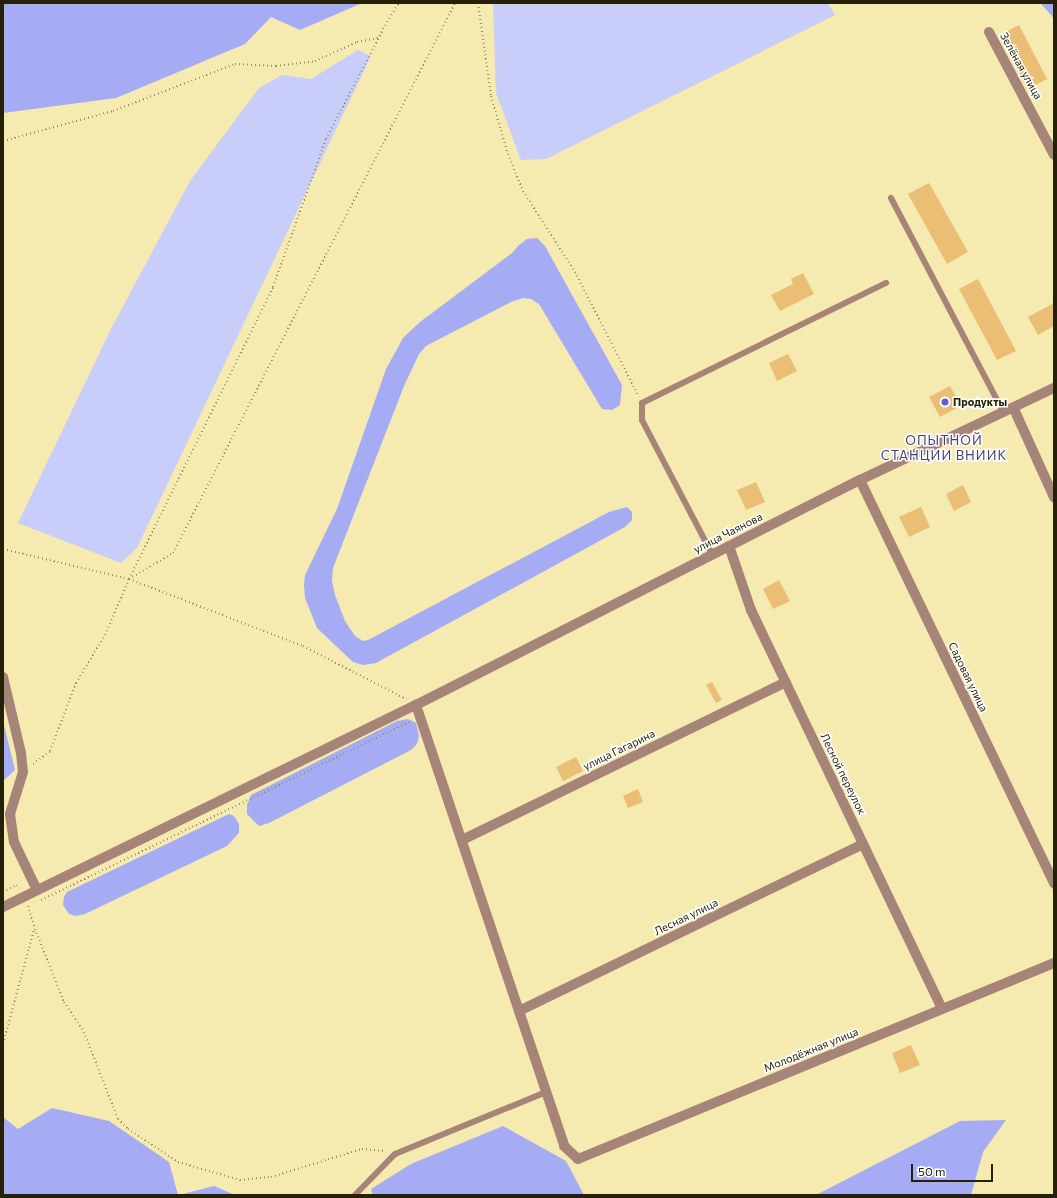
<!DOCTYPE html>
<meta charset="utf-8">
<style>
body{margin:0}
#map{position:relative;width:1057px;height:1198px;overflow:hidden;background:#f5eaaf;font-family:Commissioner,sans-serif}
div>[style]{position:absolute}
.green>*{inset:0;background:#c8cdfa}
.forest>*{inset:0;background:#a5acf4}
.building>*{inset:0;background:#eabe75}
.path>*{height:2px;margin-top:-1px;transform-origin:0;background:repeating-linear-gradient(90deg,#968f64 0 1px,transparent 0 4px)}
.service>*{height:6px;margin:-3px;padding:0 3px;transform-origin:3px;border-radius:3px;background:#a78478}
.minor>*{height:10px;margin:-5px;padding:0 5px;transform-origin:5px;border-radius:5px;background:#a78478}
.tertiary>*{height:10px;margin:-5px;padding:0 5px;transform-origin:5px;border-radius:5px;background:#a78478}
.dots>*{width:11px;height:11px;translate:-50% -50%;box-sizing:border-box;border:2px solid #fff;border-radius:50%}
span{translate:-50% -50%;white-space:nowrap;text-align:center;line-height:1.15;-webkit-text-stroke:3px #fff;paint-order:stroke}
.street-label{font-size:11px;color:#252109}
.poi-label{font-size:11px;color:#252109;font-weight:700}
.left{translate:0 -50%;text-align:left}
.quarter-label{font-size:13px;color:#41437f;letter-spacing:1px}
.frame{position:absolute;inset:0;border:4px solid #252109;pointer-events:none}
.scale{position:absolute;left:911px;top:1164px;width:82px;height:18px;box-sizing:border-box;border:2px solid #252109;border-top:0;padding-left:5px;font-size:12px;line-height:14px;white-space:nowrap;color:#252109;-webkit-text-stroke:3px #fff;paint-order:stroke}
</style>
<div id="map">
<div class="green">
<div style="clip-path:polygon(493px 3px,828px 3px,835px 15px,546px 159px,521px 160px,496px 93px)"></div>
<div style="clip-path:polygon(358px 50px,371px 56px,137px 548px,121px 563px,18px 523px,111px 329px,190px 181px,259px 88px,282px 75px,311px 79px)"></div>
</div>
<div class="forest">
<div style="clip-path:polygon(3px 3px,362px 3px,300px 30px,271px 17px,245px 44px,116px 98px,3px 113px)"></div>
<div style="clip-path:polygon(1040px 3px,1054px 3px,1054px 22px,1052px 16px)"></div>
<div style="clip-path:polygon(537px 238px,545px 246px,622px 385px,620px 405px,612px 410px,602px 409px,539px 304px,531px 299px,523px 298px,511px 302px,426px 346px,419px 354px,404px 386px,333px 568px,332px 581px,335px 595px,345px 621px,355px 636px,363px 641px,368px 640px,609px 512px,627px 507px,632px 512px,632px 520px,625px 527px,376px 663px,363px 665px,353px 662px,317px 628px,305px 598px,304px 585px,305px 575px,337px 509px,386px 369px,403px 338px,420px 322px,512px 253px,519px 245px,527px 239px)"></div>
<div style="clip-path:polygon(408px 719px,416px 723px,419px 736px,417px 744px,411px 750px,269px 823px,259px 826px,247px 814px,247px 805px,251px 795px,397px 721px)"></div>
<div style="clip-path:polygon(3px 721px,15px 770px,3px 781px)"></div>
<div style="clip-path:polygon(229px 814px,234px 816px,239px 824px,239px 833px,227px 846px,85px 914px,76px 916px,69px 914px,63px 905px,64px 897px,67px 892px)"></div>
<div style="clip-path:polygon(52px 1108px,109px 1121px,169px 1162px,178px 1195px,3px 1195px,3px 1117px,18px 1129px)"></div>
<div style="clip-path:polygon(1006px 1120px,983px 1152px,971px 1195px,816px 1195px,960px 1121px)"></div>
<div style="clip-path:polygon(503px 1126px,566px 1161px,584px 1195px,373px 1195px,371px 1189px,411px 1164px)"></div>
<div style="clip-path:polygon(214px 1186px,235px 1195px,179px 1195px)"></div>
</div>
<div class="building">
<div style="clip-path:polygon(1019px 25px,1047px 79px,1027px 89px,1000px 35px)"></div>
<div style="clip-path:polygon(929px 183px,968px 252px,947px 264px,908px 194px)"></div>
<div style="clip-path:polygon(803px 273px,814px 294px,780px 311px,771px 295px,793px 284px,791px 279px)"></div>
<div style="clip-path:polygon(978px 279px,1016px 351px,997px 360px,959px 289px)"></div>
<div style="clip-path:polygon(1054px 303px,1054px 326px,1038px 335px,1028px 317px)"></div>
<div style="clip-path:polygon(788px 354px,797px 371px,777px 381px,769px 363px)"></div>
<div style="clip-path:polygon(950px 386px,961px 406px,940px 417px,929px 397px)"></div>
<div style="clip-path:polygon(756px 482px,765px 502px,746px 510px,737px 490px)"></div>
<div style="clip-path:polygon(963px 485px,971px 502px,954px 511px,946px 494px)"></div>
<div style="clip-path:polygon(921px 507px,930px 527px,909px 537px,899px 517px)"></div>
<div style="clip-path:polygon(779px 580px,790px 601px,773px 609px,763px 589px)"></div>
<div style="clip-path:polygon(712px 682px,722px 700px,716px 703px,706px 685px)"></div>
<div style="clip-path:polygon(576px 757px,583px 771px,563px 781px,556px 767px)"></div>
<div style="clip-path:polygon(638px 789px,643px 802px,628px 808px,623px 796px)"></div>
<div style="clip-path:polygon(911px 1045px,920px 1065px,900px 1073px,892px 1053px)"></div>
</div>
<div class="path">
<div style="left:478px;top:3px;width:94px;rotate:82deg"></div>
<div style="left:491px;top:96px;width:60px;rotate:73.7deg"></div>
<div style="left:508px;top:154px;width:40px;rotate:68deg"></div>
<div style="left:523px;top:191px;width:96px;rotate:57.3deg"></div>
<div style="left:575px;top:272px;width:140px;rotate:62.9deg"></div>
<div style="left:3px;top:141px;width:114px;rotate:-15.3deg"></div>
<div style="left:113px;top:111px;width:131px;rotate:-21.1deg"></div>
<div style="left:235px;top:64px;width:41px;rotate:2.8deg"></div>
<div style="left:276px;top:66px;width:39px;rotate:-7deg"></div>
<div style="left:315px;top:61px;width:46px;rotate:-24.3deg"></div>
<div style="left:357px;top:42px;width:21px;rotate:-11deg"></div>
<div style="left:3px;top:549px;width:130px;rotate:13.4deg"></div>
<div style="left:129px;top:579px;width:51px;rotate:-30.6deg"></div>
<div style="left:173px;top:553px;width:618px;rotate:-62.85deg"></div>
<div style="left:129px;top:579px;width:186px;rotate:21.1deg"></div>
<div style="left:303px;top:646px;width:116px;rotate:27.2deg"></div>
<div style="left:33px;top:764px;width:21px;rotate:-37deg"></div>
<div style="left:50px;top:751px;width:73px;rotate:-69.1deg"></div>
<div style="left:76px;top:683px;width:56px;rotate:-58.9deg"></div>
<div style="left:105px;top:635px;width:61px;rotate:-66.8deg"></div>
<div style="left:129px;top:579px;width:326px;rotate:-63.7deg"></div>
<div style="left:273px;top:287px;width:157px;rotate:-70.3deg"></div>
<div style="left:326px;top:139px;width:132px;rotate:-62.5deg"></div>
<div style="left:387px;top:22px;width:22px;rotate:-58deg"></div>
<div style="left:3px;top:892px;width:15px;rotate:-28deg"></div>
<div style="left:16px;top:885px;width:4px;rotate:45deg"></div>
<div style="left:41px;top:900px;width:411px;rotate:-25.8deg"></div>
<div style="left:28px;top:906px;width:24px;rotate:73deg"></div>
<div style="left:35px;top:929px;width:79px;rotate:68.3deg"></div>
<div style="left:64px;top:1002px;width:36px;rotate:56deg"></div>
<div style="left:84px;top:1032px;width:93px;rotate:68.7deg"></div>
<div style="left:118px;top:1119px;width:14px;rotate:45deg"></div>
<div style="left:128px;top:1129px;width:60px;rotate:33.4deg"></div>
<div style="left:178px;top:1162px;width:65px;rotate:16.2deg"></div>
<div style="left:240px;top:1180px;width:31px;rotate:-6deg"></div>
<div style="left:271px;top:1177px;width:95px;rotate:-17.1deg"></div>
<div style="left:362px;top:1149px;width:24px;rotate:5deg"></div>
<div style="left:3px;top:1044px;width:118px;rotate:-74.8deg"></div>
</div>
<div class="service">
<div style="left:891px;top:198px;width:243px;rotate:62.3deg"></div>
<div style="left:712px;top:554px;width:151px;rotate:-117.6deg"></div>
<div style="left:642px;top:420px;width:17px;rotate:-90deg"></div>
<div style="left:642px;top:403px;width:272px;rotate:-26.2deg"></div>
<div style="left:355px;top:1195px;width:57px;rotate:-45.7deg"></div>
<div style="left:395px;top:1154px;width:163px;rotate:-22.3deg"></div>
</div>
<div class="minor">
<div style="left:989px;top:32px;width:139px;rotate:62.1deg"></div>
<div style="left:1014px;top:409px;width:97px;rotate:65.6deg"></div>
<div style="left:860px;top:480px;width:448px;rotate:64.3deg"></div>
<div style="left:729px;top:546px;width:68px;rotate:71deg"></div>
<div style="left:751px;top:610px;width:442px;rotate:64.4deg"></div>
<div style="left:3px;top:677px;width:78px;rotate:76.7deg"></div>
<div style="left:21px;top:753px;width:19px;rotate:84deg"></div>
<div style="left:23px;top:772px;width:44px;rotate:107.2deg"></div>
<div style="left:10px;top:814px;width:28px;rotate:82deg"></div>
<div style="left:14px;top:842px;width:53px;rotate:64.4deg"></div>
<div style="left:416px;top:705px;width:465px;rotate:71.4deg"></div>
<div style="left:564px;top:1146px;width:19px;rotate:43deg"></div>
<div style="left:578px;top:1159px;width:515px;rotate:-22.38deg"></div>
<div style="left:462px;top:840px;width:360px;rotate:-26deg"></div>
<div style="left:519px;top:1011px;width:382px;rotate:-25.9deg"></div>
</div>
<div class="tertiary">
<div style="left:3px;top:907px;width:460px;rotate:-26.1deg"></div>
<div style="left:416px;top:705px;width:498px;rotate:-26.9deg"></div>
<div style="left:860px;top:480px;width:215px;rotate:-25.4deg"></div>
</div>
<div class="dots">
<div style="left:945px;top:402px;background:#615fd7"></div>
</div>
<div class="street-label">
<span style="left:1021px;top:66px;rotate:61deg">Зелёная улица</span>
<span style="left:728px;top:533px;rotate:-27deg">улица Чаянова</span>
<span style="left:968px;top:677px;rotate:64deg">Садовая улица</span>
<span style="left:619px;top:750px;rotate:-26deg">улица Гагарина</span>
<span style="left:843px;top:774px;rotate:64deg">Лесной переулок</span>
<span style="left:686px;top:917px;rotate:-26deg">Лесная улица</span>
<span style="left:811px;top:1050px;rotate:-22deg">Молодёжная улица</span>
</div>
<div class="poi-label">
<span class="left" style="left:953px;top:402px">Продукты</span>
</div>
<div class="quarter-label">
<span style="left:944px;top:448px">ОПЫТНОЙ<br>СТАНЦИИ ВНИИК</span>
</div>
<div class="frame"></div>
<div class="scale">50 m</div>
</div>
